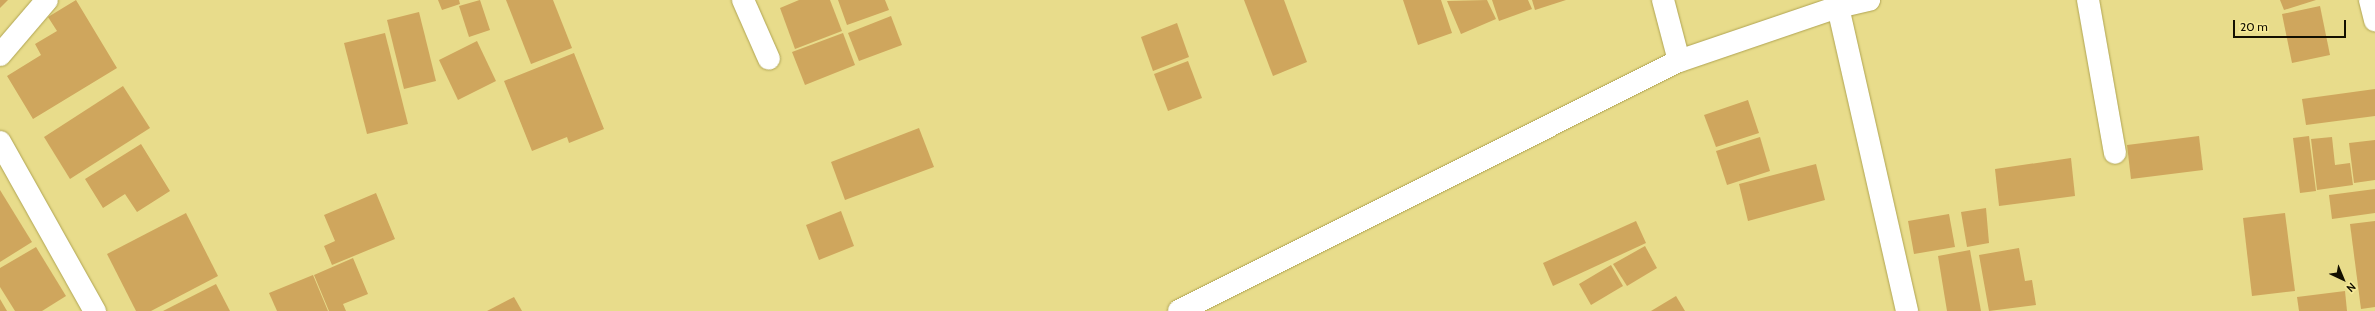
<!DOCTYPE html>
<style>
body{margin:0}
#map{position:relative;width:2375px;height:311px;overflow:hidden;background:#e8dc8b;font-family:Cabin,sans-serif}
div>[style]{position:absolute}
.building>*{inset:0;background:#cfa65d}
.roads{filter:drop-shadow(0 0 1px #b0a453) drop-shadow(0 0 1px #b0a453)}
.minor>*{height:22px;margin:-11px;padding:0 11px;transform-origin:11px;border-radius:11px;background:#fff}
span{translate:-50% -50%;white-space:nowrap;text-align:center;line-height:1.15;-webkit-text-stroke:3px #f6e997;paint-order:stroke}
.north{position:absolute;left:2323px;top:259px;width:40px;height:40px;-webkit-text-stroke:3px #f6e997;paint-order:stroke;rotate:136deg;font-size:11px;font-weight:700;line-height:16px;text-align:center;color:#130f00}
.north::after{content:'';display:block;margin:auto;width:14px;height:18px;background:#130f00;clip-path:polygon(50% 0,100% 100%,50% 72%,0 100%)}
.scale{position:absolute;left:2233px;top:20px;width:113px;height:18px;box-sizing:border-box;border:2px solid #130f00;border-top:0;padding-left:5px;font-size:12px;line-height:14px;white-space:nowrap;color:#130f00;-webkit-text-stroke:3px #f6e997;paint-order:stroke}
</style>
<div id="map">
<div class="building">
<div style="clip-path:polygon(0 0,8px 0,0 8px)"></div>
<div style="clip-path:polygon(76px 0,117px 68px,33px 119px,7px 76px,41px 55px,35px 44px,57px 31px,48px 17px)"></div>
<div style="clip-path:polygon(438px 0,459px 0,460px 4px,442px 10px)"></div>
<div style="clip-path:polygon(480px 0,490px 30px,469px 37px,459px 6px)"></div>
<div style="clip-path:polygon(506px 0,553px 0,572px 48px,531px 64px)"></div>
<div style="clip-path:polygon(799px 0,830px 0,842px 31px,795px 49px,780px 8px)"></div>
<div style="clip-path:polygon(838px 0,885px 0,889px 10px,847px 25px)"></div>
<div style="clip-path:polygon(1244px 0,1284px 0,1307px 62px,1273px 76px)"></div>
<div style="clip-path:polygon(1403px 0,1441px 0,1452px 33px,1418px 45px)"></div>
<div style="clip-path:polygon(1487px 0,1496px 19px,1461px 34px,1447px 1px)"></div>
<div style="clip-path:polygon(1492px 0,1528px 0,1532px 9px,1499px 21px)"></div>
<div style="clip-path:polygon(1532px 0,1566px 0,1535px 10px)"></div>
<div style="clip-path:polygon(2280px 0,2316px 0,2284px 10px)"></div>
<div style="clip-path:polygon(2320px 6px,2330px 55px,2292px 63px,2282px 14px)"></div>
<div style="clip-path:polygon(419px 12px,436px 81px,404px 89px,387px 20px)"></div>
<div style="clip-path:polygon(891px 16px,902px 45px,859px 61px,848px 33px)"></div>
<div style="clip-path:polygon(1177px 23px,1189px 57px,1153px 71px,1141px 37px)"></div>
<div style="clip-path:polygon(385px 33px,408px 124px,367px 134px,344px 43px)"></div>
<div style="clip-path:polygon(843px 33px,855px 65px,805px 85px,792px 52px)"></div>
<div style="clip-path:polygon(477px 41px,496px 81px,458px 100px,439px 60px)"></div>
<div style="clip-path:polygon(574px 53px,604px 129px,569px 143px,567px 137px,532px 151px,504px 81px)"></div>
<div style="clip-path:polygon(1188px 61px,1202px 98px,1168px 111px,1154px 74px)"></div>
<div style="clip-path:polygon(123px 86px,150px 128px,70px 179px,44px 137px)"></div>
<div style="clip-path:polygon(2375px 89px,2375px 116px,2306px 125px,2302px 99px)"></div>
<div style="clip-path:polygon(1748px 100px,1759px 133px,1716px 147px,1704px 115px)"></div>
<div style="clip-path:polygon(919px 128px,934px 167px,845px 200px,831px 162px)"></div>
<div style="clip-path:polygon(2199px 136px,2203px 170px,2131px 179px,2127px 145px)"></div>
<div style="clip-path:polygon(2309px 136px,2316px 191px,2300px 193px,2293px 138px)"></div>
<div style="clip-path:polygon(1760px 137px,1770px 171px,1727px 185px,1716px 151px)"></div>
<div style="clip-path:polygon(2332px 137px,2335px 165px,2350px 163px,2353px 185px,2317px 190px,2311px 139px)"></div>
<div style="clip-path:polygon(2375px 140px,2375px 180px,2354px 183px,2349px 143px)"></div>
<div style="clip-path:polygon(141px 144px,170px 191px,137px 212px,125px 194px,103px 208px,85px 179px)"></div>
<div style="clip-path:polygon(2071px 158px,2075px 196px,1999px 206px,1995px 169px)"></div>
<div style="clip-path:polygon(1816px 164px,1825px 200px,1748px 221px,1739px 184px)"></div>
<div style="clip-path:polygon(2375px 189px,2375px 213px,2332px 219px,2329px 195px)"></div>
<div style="clip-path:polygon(0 190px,32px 242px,0 262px)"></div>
<div style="clip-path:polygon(376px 193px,395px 239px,332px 265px,324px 246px,335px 241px,324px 215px)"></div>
<div style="clip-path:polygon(1986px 208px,1989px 243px,1967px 247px,1961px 212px)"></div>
<div style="clip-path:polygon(841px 211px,854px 246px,819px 260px,806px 225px)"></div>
<div style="clip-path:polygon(186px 213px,218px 276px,151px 311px,136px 311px,107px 254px)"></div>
<div style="clip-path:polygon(2285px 213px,2295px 291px,2252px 296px,2243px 218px)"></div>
<div style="clip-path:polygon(1949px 214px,1955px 247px,1914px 254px,1908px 221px)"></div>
<div style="clip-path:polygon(1636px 221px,1646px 243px,1553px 286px,1543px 263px)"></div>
<div style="clip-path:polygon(2375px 221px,2375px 307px,2361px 309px,2350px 224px)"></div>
<div style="clip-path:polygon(1645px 246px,1657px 268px,1627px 286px,1613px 264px)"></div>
<div style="clip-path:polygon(36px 247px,66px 296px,42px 311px,15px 311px,0 287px,0 268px)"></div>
<div style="clip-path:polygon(2019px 248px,2025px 281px,2032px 280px,2036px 305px,1989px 311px,1979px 255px)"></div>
<div style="clip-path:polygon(1970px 250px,1981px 311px,1947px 311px,1938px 256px)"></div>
<div style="clip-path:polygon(353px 258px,368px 294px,343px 304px,346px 311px,329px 311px,314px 275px)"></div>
<div style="clip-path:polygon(1611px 265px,1623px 286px,1591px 305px,1579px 284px)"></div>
<div style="clip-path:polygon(313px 275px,328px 311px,277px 311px,269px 293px)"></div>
<div style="clip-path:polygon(216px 284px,230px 311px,163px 311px)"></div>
<div style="clip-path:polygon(2345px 291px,2347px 311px,2299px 311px,2297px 297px)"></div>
<div style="clip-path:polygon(1676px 296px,1685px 311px,1651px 311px)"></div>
<div style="clip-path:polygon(514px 297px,522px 311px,487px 311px)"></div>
<div style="clip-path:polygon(0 299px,7px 311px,0 311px)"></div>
</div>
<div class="roads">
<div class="minor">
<div style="left:743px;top:0;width:64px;rotate:66.2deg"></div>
<div style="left:1663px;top:0;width:63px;rotate:75.3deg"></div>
<div style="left:2088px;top:0;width:155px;rotate:80deg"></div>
<div style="left:2370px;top:0;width:21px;rotate:76deg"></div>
<div style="left:1838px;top:7px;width:312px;rotate:77.2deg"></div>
<div style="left:0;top:55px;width:72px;rotate:-49.5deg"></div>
<div style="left:0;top:142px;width:194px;rotate:60.7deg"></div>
<div style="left:1179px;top:311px;width:559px;rotate:-26.57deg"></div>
<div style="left:1679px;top:61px;width:168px;rotate:-18.8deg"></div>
<div style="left:1838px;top:7px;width:32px;rotate:-13deg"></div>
</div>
</div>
<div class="north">N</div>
<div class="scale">20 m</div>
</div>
